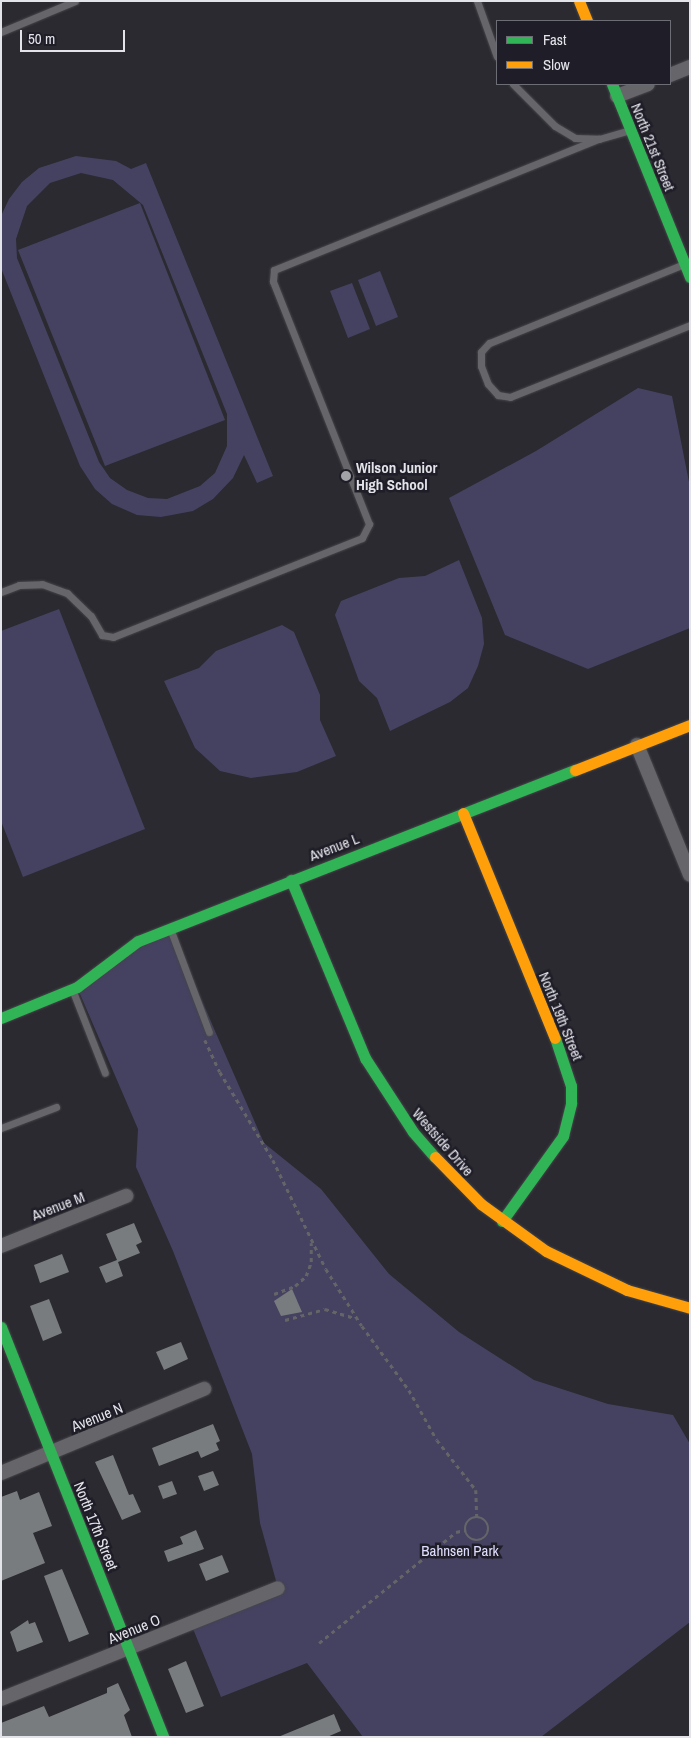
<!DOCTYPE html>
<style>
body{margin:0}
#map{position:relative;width:691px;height:1738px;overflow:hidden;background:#2a2a30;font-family:"Archivo Narrow",sans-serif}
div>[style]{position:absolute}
.green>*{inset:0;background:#454261}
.building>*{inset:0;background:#797c7e}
.path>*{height:2.5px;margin-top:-1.25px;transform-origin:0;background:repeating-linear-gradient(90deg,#656568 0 4px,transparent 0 8px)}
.path>.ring{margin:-1.25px;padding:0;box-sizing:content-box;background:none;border:2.5px solid #656568;border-radius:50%}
.roads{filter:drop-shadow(0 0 1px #45454a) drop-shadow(0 0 1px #45454a)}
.lane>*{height:7px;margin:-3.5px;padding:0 3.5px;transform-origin:3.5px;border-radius:3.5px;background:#66666a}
.street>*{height:14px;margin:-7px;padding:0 7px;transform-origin:7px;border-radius:7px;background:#66666a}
.fast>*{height:11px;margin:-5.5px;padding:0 5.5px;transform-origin:5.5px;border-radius:5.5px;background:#30b455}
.slow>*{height:11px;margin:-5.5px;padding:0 5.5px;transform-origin:5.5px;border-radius:5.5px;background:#ff9f0a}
.dots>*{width:14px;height:14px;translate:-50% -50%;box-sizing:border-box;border:2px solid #1f1e28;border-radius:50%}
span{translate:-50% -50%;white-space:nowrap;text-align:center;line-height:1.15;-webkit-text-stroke:5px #1f1e28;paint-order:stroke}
.street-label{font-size:15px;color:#e3e3ea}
.poi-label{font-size:15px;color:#e3e3ea;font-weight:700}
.left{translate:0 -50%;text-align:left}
.park-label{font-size:15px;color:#e0defe}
.frame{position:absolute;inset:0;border:2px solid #e3e3ea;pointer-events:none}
.legend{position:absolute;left:496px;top:20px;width:175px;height:65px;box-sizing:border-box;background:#1f1e28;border:1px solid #6d6d76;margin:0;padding:6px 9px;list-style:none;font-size:15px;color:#e3e3ea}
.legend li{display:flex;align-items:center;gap:10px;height:25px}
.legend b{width:25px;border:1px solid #6d6d76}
.scale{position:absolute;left:20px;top:30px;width:105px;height:22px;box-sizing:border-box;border:2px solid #e3e3ea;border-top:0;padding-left:6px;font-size:15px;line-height:18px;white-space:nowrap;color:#e3e3ea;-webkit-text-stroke:4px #1f1e28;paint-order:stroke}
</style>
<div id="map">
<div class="green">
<div style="clip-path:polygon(evenodd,76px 156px,116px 161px,131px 169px,146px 163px,273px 476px,257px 483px,244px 455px,233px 478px,213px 499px,193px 511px,161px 517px,137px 515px,112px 504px,95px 489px,80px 466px,1px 268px,1px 216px,9px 199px,22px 182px,39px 168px,76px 156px,81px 173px,113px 180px,143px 205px,227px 414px,227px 446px,215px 473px,200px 486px,167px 499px,148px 498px,127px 490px,110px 478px,99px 462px,17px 258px,16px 239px,27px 206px,50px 183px,81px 173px)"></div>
<div style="clip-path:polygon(140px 203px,225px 420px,105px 466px,18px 250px)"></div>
<div style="clip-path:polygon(380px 271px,398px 317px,376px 326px,358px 280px)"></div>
<div style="clip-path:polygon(352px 283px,370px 329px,348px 338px,330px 291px)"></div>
<div style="clip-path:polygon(638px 388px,672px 396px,690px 487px,690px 628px,588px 669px,505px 635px,449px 498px,536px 451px)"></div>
<div style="clip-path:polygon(459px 560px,482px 618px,484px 644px,478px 666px,468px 688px,450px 702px,390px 731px,377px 698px,359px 681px,335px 615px,341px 601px,399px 578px,425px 576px)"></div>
<div style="clip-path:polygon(59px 609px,145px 829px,23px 877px,1px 821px,1px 631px)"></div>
<div style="clip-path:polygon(282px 625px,294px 632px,320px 695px,320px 720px,336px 756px,297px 772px,251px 778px,220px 771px,195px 748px,164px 681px,199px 668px,216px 651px)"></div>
<div style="clip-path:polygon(170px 928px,264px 1143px,321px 1189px,389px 1274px,459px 1332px,534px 1380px,608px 1404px,673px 1415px,690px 1444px,690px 1622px,541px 1737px,363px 1737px,307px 1663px,221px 1697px,191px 1624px,278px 1588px,260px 1523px,252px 1454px,173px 1251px,136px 1167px,138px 1129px,77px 987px)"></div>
</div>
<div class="building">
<div style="clip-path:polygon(134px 1223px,142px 1242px,136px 1245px,140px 1253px,118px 1262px,123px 1276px,106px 1283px,99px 1267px,117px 1260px,106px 1234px)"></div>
<div style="clip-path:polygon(62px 1254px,69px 1272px,40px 1283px,34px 1265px)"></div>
<div style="clip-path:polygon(292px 1289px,302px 1312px,281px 1316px,274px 1301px)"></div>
<div style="clip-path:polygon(49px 1299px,62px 1333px,43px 1341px,30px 1306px)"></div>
<div style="clip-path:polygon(181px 1342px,188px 1359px,164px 1370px,156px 1352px)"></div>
<div style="clip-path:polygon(213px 1424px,220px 1441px,216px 1443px,219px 1450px,201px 1458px,198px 1451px,159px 1466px,152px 1448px)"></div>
<div style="clip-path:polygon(113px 1455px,129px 1495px,133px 1494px,141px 1512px,122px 1520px,95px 1462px)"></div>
<div style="clip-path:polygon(213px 1471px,219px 1485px,204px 1491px,198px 1476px)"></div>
<div style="clip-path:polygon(172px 1481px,177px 1494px,163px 1499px,158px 1486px)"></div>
<div style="clip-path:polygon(17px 1491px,20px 1500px,39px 1492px,52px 1526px,33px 1533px,45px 1563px,1px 1581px,1px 1497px)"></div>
<div style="clip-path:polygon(196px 1530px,204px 1549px,168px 1562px,164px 1551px,183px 1544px,180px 1537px)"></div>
<div style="clip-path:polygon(222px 1555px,229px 1572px,206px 1581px,199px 1564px)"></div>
<div style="clip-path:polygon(62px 1569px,89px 1634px,69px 1642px,44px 1576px)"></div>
<div style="clip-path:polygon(28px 1620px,29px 1624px,35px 1622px,43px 1642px,17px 1652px,10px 1632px)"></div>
<div style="clip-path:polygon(186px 1661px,204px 1706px,186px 1713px,168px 1669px)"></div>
<div style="clip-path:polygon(118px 1683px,130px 1710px,124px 1715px,132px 1737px,1px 1737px,1px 1723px,44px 1706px,49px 1717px,107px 1693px,107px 1688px)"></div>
<div style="clip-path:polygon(334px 1714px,341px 1731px,327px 1737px,278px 1737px)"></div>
</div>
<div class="path">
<div style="left:205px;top:1040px;width:35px;rotate:65deg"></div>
<div style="left:220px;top:1072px;width:103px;rotate:58.9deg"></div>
<div style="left:273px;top:1160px;width:121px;rotate:64.1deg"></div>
<div style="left:326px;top:1269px;width:67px;rotate:57.7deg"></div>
<div style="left:362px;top:1326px;width:79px;rotate:53.7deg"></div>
<div style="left:409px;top:1390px;width:57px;rotate:60.8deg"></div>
<div style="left:437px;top:1440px;width:63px;rotate:52deg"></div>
<div style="left:476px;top:1490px;width:27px;rotate:88deg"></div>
<div style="left:274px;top:1294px;width:22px;rotate:-21deg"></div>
<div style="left:295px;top:1286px;width:15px;rotate:-42deg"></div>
<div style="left:306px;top:1276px;width:15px;rotate:-70deg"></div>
<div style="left:311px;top:1262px;width:19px;rotate:-90deg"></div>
<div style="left:285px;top:1320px;width:41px;rotate:-15.4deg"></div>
<div style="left:325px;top:1309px;width:31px;rotate:17deg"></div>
<div class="ring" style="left:465px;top:1517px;width:21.5px;height:21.5px"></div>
<div style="left:319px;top:1643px;width:176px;rotate:-39deg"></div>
<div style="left:456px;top:1532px;width:9px;rotate:-13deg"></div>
</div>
<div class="roads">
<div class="lane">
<div style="left:477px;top:1px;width:59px;rotate:70.3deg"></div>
<div style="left:1px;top:32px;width:80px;rotate:-22.7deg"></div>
<div style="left:513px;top:84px;width:59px;rotate:45deg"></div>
<div style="left:555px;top:126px;width:23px;rotate:31deg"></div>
<div style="left:575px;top:138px;width:24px;rotate:2deg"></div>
<div style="left:599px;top:139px;width:32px;rotate:-16deg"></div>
<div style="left:684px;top:264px;width:210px;rotate:157.9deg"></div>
<div style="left:489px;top:343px;width:12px;rotate:132deg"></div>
<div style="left:481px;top:352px;width:14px;rotate:90deg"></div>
<div style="left:481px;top:366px;width:19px;rotate:69deg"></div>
<div style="left:488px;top:384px;width:15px;rotate:48deg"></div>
<div style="left:498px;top:395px;width:12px;rotate:9deg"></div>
<div style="left:510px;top:397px;width:194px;rotate:-21.8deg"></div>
<div style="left:1px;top:592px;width:19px;rotate:-21deg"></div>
<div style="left:19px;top:585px;width:23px;rotate:-2deg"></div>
<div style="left:42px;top:584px;width:27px;rotate:20deg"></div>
<div style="left:67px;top:593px;width:33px;rotate:44deg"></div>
<div style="left:91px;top:616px;width:22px;rotate:60deg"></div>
<div style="left:102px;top:635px;width:11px;rotate:10deg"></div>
<div style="left:113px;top:637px;width:268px;rotate:-21.7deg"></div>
<div style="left:362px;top:538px;width:16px;rotate:-63deg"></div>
<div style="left:369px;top:524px;width:261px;rotate:-111.6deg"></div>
<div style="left:273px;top:281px;width:11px;rotate:-85deg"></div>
<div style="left:274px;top:270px;width:350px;rotate:-22deg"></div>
<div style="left:171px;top:931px;width:108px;rotate:69.4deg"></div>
<div style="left:72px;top:989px;width:90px;rotate:68.6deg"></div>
<div style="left:1px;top:1128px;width:59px;rotate:-20.9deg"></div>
</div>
<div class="street">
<div style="left:670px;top:75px;width:22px;rotate:-22deg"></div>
<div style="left:617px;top:96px;width:33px;rotate:-21deg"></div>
<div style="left:637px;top:745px;width:140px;rotate:67.8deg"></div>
<div style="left:1px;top:1246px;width:135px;rotate:-21.8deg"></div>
<div style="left:1px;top:1473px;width:220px;rotate:-22.5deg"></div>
<div style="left:1px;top:1699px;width:298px;rotate:-21.8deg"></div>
</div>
<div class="fast">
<div style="left:612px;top:84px;width:208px;rotate:68deg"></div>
<div style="left:291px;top:880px;width:193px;rotate:67.4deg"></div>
<div style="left:365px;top:1058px;width:88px;rotate:57deg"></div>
<div style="left:413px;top:1132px;width:33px;rotate:49deg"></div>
<div style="left:1px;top:1018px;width:82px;rotate:-22.2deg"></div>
<div style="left:77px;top:987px;width:76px;rotate:-37deg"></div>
<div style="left:138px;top:941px;width:469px;rotate:-21.4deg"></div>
<div style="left:502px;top:1221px;width:105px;rotate:-54.3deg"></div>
<div style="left:563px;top:1136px;width:34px;rotate:-76deg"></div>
<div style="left:571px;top:1103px;width:17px;rotate:-90deg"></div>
<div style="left:571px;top:1086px;width:51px;rotate:-108.4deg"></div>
<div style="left:1px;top:1327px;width:441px;rotate:68.4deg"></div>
</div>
<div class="slow">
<div style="left:579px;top:1px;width:22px;rotate:68deg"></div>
<div style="left:575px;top:770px;width:123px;rotate:-21.4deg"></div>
<div style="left:463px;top:813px;width:243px;rotate:67.8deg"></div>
<div style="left:435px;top:1157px;width:66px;rotate:45.6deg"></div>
<div style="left:481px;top:1204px;width:80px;rotate:35.9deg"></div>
<div style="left:546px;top:1251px;width:90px;rotate:25.7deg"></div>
<div style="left:627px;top:1290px;width:66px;rotate:15.9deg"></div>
</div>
</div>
<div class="dots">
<div style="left:346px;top:476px;background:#a2a2a9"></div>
</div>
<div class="street-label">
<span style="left:653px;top:147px;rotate:68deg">North 21st Street</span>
<span style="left:334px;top:847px;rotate:-21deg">Avenue L</span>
<span style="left:561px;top:1016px;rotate:68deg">North 19th Street</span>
<span style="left:443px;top:1142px;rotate:49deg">Westside Drive</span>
<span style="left:58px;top:1206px;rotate:-21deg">Avenue M</span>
<span style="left:97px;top:1417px;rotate:-22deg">Avenue N</span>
<span style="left:96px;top:1526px;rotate:68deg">North 17th Street</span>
<span style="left:134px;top:1629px;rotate:-22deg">Avenue O</span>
</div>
<div class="poi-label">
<span class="left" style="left:356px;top:476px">Wilson Junior<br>High School</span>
</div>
<div class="park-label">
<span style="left:460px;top:1551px">Bahnsen Park</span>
</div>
<div class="frame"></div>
<ul class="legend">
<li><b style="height:6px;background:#30b455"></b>Fast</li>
<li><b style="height:6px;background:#ff9f0a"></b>Slow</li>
</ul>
<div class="scale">50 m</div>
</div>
